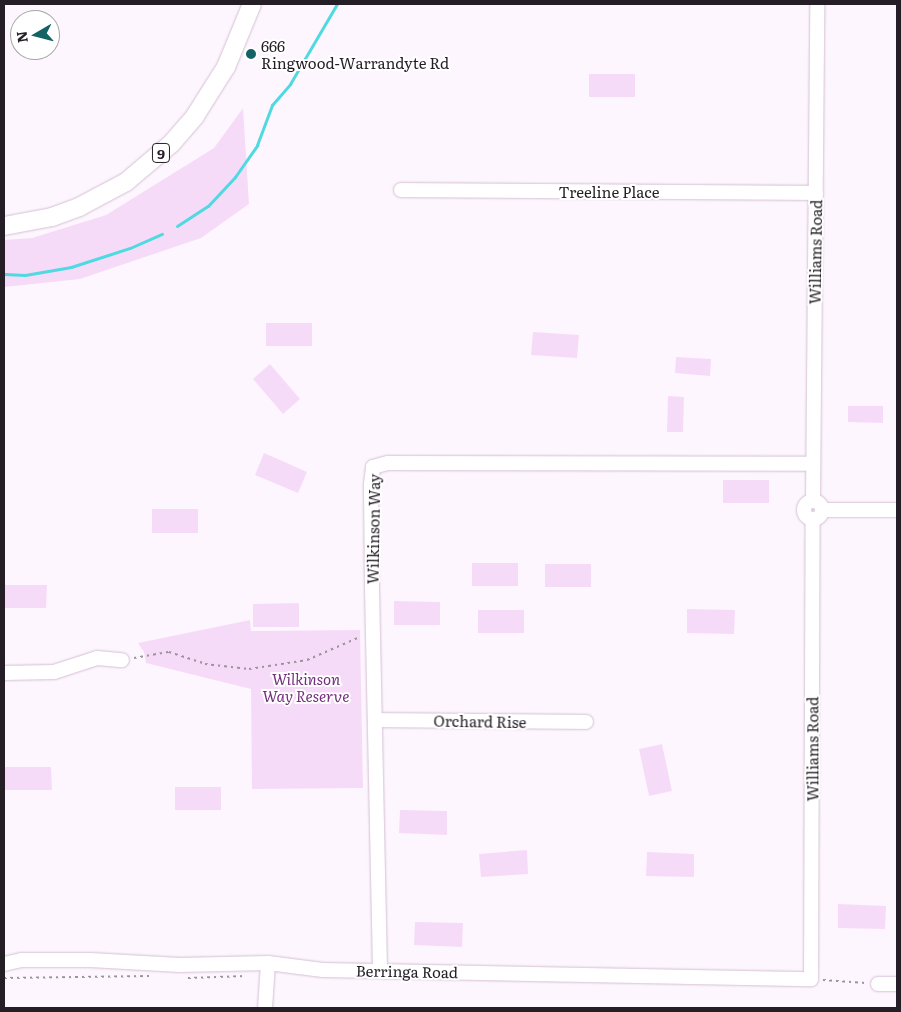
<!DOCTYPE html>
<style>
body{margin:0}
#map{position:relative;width:901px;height:1012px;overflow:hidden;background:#fef6fe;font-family:Literata,serif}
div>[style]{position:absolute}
.green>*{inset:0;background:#f6dbf9}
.stream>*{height:3px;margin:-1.5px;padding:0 1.5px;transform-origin:1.5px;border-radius:1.5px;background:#4fd9e1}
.path>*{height:2px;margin-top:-1px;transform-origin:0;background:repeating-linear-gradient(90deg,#9c949c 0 2.5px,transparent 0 6.5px)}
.roads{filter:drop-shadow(0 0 1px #d3c0d5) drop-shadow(0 0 1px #d3c0d5)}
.minor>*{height:14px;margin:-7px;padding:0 7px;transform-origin:7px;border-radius:7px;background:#fff}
.minor>.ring{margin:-7px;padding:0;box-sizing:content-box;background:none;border:14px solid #fff;border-radius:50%}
.major>*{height:18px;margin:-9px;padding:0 9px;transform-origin:9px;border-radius:9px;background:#fff}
.dots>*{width:14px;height:14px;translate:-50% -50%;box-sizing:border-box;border:2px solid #fff;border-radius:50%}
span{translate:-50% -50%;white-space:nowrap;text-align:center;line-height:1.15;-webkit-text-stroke:4px #fff;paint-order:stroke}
.shield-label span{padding:1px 4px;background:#fff;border:1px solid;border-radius:4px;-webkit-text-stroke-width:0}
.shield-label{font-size:14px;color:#251e26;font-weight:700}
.poi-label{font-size:15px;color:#251e26}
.left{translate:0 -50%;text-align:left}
.street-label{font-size:15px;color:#251e26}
.park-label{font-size:15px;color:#742c7e;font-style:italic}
.frame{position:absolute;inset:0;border:5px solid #251e26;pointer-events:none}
.north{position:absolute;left:10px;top:10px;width:50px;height:50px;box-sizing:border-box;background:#fff;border:1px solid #a8a5a8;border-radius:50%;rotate:262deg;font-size:14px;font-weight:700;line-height:20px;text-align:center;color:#251e26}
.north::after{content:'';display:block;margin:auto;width:18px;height:22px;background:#126266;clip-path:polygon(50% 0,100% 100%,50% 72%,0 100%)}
</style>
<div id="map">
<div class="green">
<div style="clip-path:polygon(589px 74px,635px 74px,635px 97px,589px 97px)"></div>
<div style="clip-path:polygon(243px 108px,249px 204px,201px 238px,80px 279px,4px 287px,4px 240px,32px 238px,106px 215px,214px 148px)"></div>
<div style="clip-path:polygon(266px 323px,312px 323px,312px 346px,266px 346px)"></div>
<div style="clip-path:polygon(533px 332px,579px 335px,577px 358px,531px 355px)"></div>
<div style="clip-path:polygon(676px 357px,711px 359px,710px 376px,675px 373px)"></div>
<div style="clip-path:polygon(270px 364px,300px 399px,283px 414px,253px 379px)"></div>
<div style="clip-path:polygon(668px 396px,684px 397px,683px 432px,667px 432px)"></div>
<div style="clip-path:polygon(848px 406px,883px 406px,883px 423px,848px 422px)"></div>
<div style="clip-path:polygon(264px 453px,307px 472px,298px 493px,255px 475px)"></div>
<div style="clip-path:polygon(723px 480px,769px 480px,769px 503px,723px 503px)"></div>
<div style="clip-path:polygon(152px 509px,198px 509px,198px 533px,152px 533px)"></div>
<div style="clip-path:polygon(472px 563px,518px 563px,518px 586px,472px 586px)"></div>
<div style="clip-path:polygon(545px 564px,591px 564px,591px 587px,545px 587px)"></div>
<div style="clip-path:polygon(4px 585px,47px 585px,46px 608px,4px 608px)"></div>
<div style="clip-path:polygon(394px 601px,440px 602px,440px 625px,394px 625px)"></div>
<div style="clip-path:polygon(299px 603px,299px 627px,253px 627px,253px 604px)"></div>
<div style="clip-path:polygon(687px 609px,735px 610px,734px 634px,687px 633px)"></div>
<div style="clip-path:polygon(478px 610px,524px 610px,524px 633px,478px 633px)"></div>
<div style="clip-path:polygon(250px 620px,251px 631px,360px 630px,363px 788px,252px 789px,251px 689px,146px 663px,144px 652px,138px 643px)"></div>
<div style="clip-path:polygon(662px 744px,672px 791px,649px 796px,639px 749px)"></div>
<div style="clip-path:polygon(5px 767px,51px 767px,52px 790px,5px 790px)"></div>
<div style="clip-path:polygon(175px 787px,221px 787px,221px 810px,175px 810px)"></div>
<div style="clip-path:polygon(400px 810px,447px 811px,447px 835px,399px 833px)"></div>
<div style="clip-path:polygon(527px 850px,528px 874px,481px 877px,479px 854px)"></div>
<div style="clip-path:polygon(647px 852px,694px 854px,694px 877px,646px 876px)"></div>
<div style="clip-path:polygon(838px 904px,886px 906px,885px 929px,838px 928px)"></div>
<div style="clip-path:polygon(415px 922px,463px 923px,462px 947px,414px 945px)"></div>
</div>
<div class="stream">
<div style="left:177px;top:226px;width:37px;rotate:-33deg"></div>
<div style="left:208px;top:206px;width:40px;rotate:-47deg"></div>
<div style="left:235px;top:177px;width:39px;rotate:-55deg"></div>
<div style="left:257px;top:145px;width:43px;rotate:-69.4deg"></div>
<div style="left:272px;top:105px;width:28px;rotate:-49deg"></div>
<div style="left:290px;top:84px;width:93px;rotate:-59.6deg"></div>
<div style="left:4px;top:274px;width:21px;rotate:3deg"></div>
<div style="left:25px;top:275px;width:47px;rotate:-9.9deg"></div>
<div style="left:71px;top:267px;width:62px;rotate:-17.9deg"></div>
<div style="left:130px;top:248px;width:35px;rotate:-24deg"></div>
</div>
<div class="path">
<div style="left:134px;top:658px;width:36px;rotate:-10deg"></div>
<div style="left:169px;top:652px;width:38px;rotate:18deg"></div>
<div style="left:205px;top:664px;width:44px;rotate:6.5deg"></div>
<div style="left:249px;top:669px;width:59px;rotate:-8.8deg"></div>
<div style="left:307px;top:660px;width:58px;rotate:-23.5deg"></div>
<div style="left:4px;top:978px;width:145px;rotate:-0.8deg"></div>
<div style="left:188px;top:978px;width:58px;rotate:-2deg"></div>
<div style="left:823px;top:980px;width:43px;rotate:4deg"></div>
</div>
<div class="roads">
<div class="minor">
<div style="left:401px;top:190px;width:415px;rotate:0.4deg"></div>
<div style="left:813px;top:500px;width:496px;rotate:-89.5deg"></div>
<div class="ring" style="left:804px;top:501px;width:4px;height:4px"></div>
<div style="left:823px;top:510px;width:74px"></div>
<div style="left:4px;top:673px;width:50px;rotate:-1.1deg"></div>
<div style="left:54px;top:672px;width:45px;rotate:-18deg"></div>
<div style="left:97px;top:658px;width:25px;rotate:5deg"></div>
<div style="left:375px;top:720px;width:211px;rotate:0.5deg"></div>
<div style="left:4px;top:964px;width:18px;rotate:-13deg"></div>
<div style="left:22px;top:960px;width:68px"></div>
<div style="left:90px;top:960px;width:90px;rotate:3.2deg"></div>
<div style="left:180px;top:965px;width:88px;rotate:-1.3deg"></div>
<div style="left:268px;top:963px;width:55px;rotate:7.3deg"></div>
<div style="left:323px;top:970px;width:488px;rotate:1.1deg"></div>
<div style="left:811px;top:979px;width:460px;rotate:-89.8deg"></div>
<div style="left:380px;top:970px;width:383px;rotate:-91.2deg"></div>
<div style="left:372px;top:587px;width:103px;rotate:-90.6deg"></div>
<div style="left:371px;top:484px;width:17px;rotate:-83deg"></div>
<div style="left:373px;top:467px;width:16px;rotate:-15deg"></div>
<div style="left:388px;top:463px;width:424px;rotate:0.1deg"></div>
<div style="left:878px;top:984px;width:19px"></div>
<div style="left:265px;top:1008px;width:45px;rotate:-86.2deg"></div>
</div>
<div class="major">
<div style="left:4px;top:226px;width:49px;rotate:-10.6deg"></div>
<div style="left:52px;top:217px;width:29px;rotate:-20deg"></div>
<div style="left:79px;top:207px;width:53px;rotate:-28deg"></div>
<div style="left:126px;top:182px;width:59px;rotate:-40.2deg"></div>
<div style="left:171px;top:144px;width:37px;rotate:-49deg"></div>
<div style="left:195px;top:116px;width:58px;rotate:-57.7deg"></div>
<div style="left:226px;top:67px;width:68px;rotate:-67.6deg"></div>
</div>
</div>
<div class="dots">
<div style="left:251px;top:54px;background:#126266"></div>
</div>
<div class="shield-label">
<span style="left:161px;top:153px">9</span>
</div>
<div class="poi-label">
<span class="left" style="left:261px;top:54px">666<br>Ringwood-Warrandyte Rd</span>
</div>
<div class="street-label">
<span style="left:609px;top:192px">Treeline Place</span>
<span style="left:815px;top:252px;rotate:-89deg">Williams Road</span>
<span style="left:373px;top:529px;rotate:-89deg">Wilkinson Way</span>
<span style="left:480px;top:721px;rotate:1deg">Orchard Rise</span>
<span style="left:812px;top:749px;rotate:-90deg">Williams Road</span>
<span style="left:407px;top:971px;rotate:1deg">Berringa Road</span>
</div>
<div class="park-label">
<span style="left:306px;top:687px">Wilkinson<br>Way Reserve</span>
</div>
<div class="frame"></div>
<div class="north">N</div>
</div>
